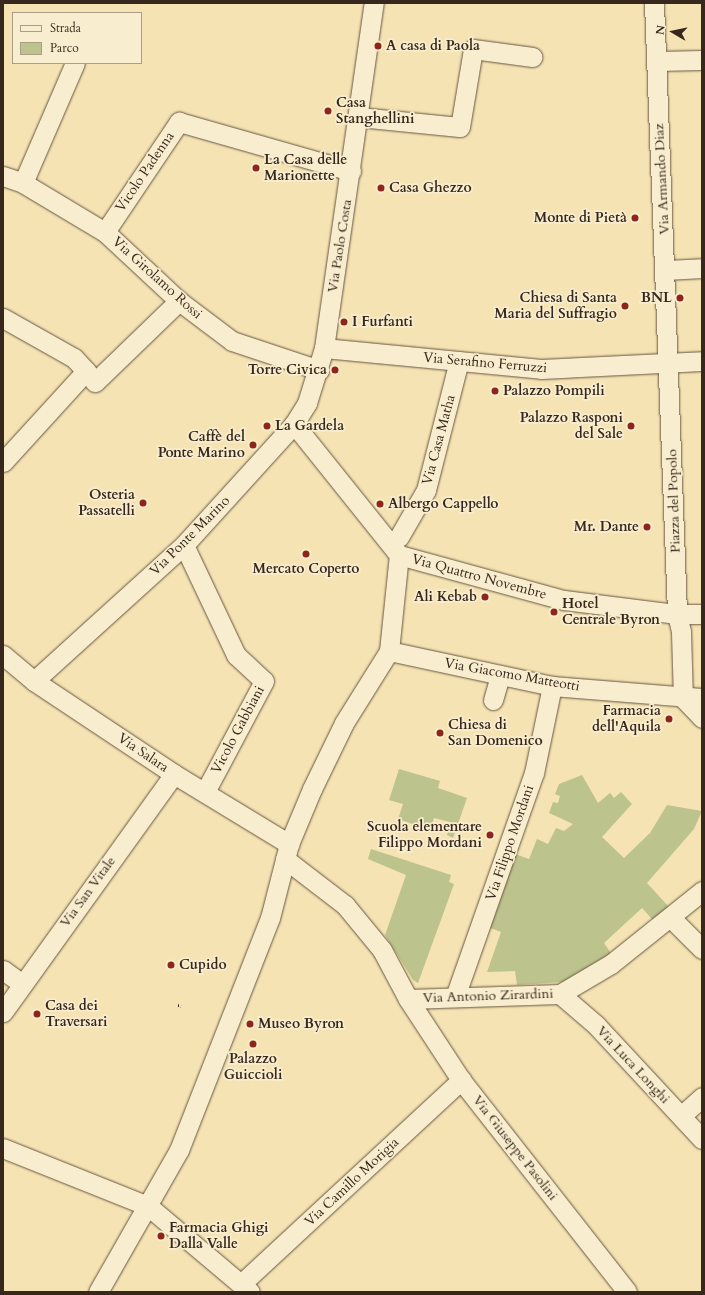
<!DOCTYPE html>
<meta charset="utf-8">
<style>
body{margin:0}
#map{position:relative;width:705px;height:1295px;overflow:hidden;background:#f5e3b3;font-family:Cardo,serif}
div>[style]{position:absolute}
.green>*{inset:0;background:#bdc38c}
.path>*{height:2.5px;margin-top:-1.25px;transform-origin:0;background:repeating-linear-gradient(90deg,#38271d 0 1px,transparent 0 3px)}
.roads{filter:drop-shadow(0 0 1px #675642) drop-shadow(0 0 1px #675642)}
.minor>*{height:19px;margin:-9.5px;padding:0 9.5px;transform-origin:9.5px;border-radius:9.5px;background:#f8edce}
.dots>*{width:11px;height:11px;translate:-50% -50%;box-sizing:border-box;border:2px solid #f8edce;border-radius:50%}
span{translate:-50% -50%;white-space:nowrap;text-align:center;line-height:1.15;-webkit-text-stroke:3.5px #f8edce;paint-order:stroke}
.poi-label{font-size:14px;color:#38271d;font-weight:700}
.left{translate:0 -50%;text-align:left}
.right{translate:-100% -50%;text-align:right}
.street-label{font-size:14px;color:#38271d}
.frame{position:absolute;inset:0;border:4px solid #38271d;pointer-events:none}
.legend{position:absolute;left:12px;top:12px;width:130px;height:52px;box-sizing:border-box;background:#f8edce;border:1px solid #ab9e87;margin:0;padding:5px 7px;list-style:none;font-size:12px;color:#38271d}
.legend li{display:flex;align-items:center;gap:8px;height:20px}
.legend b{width:20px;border:1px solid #ab9e87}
.north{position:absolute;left:653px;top:12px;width:40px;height:40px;-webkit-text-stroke:3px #f8edce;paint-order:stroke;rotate:279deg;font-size:11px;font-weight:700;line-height:16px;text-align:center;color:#38271d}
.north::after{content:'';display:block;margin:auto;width:14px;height:18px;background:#38271d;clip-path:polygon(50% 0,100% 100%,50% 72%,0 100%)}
</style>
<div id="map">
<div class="green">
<div style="clip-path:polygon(399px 769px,440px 781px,438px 788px,467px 798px,453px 838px,447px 835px,450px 822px,434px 818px,430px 830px,398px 819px,403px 804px,389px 800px)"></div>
<div style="clip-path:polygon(582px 775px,598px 803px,610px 793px,614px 798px,621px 792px,632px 804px,602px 837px,624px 858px,650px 833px,667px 805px,702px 811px,694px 829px,647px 883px,669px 907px,653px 920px,642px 908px,604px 943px,611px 953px,564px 982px,517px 985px,515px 971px,487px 972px,501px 932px,488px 927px,515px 854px,529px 859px,537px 839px,548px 844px,556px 828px,564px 831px,573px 824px,549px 813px,553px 802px,558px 803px,560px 796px,555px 794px,559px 784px)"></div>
<div style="clip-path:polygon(371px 849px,451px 875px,449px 882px,454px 884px,418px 983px,413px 980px,385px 935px,406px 875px,368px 859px)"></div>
</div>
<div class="path">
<div style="left:178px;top:1005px;width:3px;rotate:18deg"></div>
</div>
<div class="roads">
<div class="minor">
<div style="left:654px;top:3px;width:611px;rotate:87.84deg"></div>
<div style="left:677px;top:614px;width:25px"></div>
<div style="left:657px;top:61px;width:45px;rotate:-1.3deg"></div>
<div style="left:359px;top:117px;width:101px;rotate:5.7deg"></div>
<div style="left:460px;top:127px;width:79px;rotate:-80.5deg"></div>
<div style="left:473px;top:49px;width:60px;rotate:7.7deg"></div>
<div style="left:3px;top:176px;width:21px;rotate:19deg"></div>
<div style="left:23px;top:183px;width:96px;rotate:30.9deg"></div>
<div style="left:105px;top:232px;width:101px;rotate:43deg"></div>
<div style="left:179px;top:301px;width:66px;rotate:37deg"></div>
<div style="left:232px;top:341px;width:92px;rotate:18.4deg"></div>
<div style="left:23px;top:183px;width:131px;rotate:-66.6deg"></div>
<div style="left:105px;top:232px;width:133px;rotate:-56.1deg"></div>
<div style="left:179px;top:122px;width:179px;rotate:15.9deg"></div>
<div style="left:666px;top:270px;width:36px;rotate:-3deg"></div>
<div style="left:3px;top:318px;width:81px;rotate:29.4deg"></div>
<div style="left:74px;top:358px;width:18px;rotate:47deg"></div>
<div style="left:324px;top:348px;width:218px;rotate:5.5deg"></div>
<div style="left:541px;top:369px;width:161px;rotate:-2.8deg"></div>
<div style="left:294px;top:424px;width:168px;rotate:51.3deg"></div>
<div style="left:399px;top:555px;width:171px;rotate:15.3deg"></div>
<div style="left:564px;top:600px;width:114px;rotate:7.1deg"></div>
<div style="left:677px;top:614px;width:18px;rotate:77deg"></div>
<div style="left:681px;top:632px;width:66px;rotate:88.3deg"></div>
<div style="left:3px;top:462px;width:123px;rotate:-47.6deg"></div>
<div style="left:86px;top:371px;width:14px;rotate:51deg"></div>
<div style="left:95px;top:382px;width:117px;rotate:-44deg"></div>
<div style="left:399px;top:537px;width:54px;rotate:-60.1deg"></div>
<div style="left:426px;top:490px;width:133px;rotate:-75.7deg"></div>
<div style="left:184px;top:545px;width:122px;rotate:64.7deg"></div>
<div style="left:236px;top:655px;width:38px;rotate:43deg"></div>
<div style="left:264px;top:681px;width:126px;rotate:118deg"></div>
<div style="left:389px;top:651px;width:167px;rotate:12.1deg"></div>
<div style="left:552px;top:686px;width:150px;rotate:4.6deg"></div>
<div style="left:3px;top:655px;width:40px;rotate:40deg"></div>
<div style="left:34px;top:681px;width:168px;rotate:33.6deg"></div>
<div style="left:174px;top:774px;width:135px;rotate:31.3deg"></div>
<div style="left:34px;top:681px;width:202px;rotate:-42.2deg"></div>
<div style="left:184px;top:545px;width:164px;rotate:-47.7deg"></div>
<div style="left:294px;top:424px;width:25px;rotate:-58deg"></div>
<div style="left:307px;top:403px;width:58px;rotate:-72.8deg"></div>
<div style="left:324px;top:348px;width:349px;rotate:-81.8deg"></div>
<div style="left:683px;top:698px;width:28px;rotate:46deg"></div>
<div style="left:493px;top:700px;width:26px;rotate:-74deg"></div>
<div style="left:285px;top:859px;width:76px;rotate:37.5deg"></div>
<div style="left:345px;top:905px;width:58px;rotate:50.6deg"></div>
<div style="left:382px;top:950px;width:55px;rotate:62deg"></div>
<div style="left:408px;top:999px;width:97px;rotate:56.8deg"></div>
<div style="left:461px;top:1080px;width:269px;rotate:51.9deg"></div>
<div style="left:671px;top:918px;width:44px;rotate:45deg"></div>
<div style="left:3px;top:970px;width:24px;rotate:36deg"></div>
<div style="left:560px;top:994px;width:48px;rotate:40.7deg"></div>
<div style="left:596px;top:1025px;width:156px;rotate:47.1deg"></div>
<div style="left:455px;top:997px;width:238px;rotate:-70.6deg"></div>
<div style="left:534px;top:773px;width:89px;rotate:-78.3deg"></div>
<div style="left:408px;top:999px;width:152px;rotate:-1.9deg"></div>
<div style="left:560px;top:994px;width:59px;rotate:-30.5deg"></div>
<div style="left:611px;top:964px;width:117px;rotate:-38.7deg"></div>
<div style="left:3px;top:1012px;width:293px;rotate:-54.3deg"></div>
<div style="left:681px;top:1116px;width:28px;rotate:-42deg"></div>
<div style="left:3px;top:1148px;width:156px;rotate:21.8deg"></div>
<div style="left:148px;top:1206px;width:133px;rotate:40.1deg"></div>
<div style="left:242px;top:1283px;width:299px;rotate:-42.8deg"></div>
<div style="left:98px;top:1292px;width:163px;rotate:-60.3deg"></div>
<div style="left:179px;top:1150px;width:249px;rotate:-68.6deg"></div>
<div style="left:270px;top:918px;width:76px;rotate:-75.6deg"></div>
<div style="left:289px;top:844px;width:60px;rotate:-67.3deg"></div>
<div style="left:312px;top:789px;width:73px;rotate:-64.1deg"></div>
<div style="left:344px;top:723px;width:85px;rotate:-58deg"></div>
<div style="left:389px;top:651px;width:97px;rotate:-84.1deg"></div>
</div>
</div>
<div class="dots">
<div style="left:378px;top:46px;background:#8f2418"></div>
<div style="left:328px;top:111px;background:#8f2418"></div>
<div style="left:256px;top:168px;background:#8f2418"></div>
<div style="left:381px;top:188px;background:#8f2418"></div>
<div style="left:635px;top:218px;background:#8f2418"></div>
<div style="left:680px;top:298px;background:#8f2418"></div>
<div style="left:625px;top:306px;background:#8f2418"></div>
<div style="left:344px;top:322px;background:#8f2418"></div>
<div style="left:335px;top:370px;background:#8f2418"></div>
<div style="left:495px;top:391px;background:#8f2418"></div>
<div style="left:267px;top:426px;background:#8f2418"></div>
<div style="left:631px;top:426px;background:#8f2418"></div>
<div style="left:253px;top:445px;background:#8f2418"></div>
<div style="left:143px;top:503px;background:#8f2418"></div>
<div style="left:380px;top:504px;background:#8f2418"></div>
<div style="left:647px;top:527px;background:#8f2418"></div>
<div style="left:306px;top:554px;background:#8f2418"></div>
<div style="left:485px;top:597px;background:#8f2418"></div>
<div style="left:554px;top:612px;background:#8f2418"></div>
<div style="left:669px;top:719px;background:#8f2418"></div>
<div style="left:440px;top:733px;background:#8f2418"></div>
<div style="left:490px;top:835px;background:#8f2418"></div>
<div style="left:171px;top:965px;background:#8f2418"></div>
<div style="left:37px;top:1014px;background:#8f2418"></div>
<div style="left:250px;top:1024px;background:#8f2418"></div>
<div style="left:253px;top:1044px;background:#8f2418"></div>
<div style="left:161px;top:1236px;background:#8f2418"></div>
</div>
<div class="poi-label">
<span class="left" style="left:386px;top:46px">A casa di Paola</span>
<span class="left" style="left:336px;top:111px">Casa<br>Stanghellini</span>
<span class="left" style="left:264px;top:168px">La Casa delle<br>Marionette</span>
<span class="left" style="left:389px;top:188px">Casa Ghezzo</span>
<span class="right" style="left:627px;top:218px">Monte di Pietà</span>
<span class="right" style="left:617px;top:306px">Chiesa di Santa<br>Maria del Suffragio</span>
<span class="right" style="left:672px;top:298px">BNL</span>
<span class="left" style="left:352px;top:322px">I Furfanti</span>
<span class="right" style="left:327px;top:370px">Torre Civica</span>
<span class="left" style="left:503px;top:391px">Palazzo Pompili</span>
<span class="right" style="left:623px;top:426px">Palazzo Rasponi<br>del Sale</span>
<span class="left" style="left:275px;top:426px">La Gardela</span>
<span class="right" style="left:245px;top:445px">Caffè del<br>Ponte Marino</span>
<span class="right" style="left:135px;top:503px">Osteria<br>Passatelli</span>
<span class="left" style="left:388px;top:504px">Albergo Cappello</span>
<span class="right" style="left:639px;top:527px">Mr. Dante</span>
<span style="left:306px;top:569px">Mercato Coperto</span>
<span class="right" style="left:477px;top:597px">Ali Kebab</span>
<span class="left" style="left:562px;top:612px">Hotel<br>Centrale Byron</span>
<span class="right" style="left:661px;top:719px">Farmacia<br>dell'Aquila</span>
<span class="left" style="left:448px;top:733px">Chiesa di<br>San Domenico</span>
<span class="right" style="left:482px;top:835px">Scuola elementare<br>Filippo Mordani</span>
<span class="left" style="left:179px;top:965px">Cupido</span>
<span class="left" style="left:45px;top:1014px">Casa dei<br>Traversari</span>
<span class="left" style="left:258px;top:1024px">Museo Byron</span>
<span style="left:253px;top:1067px">Palazzo<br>Guiccioli</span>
<span class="left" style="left:169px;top:1236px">Farmacia Ghigi<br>Dalla Valle</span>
</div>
<div class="street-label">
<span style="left:145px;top:172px;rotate:-56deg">Vicolo Padenna</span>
<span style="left:662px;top:179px;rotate:-93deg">Via Armando Diaz</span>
<span style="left:340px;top:246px;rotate:-81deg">Via Paolo Costa</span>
<span style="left:157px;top:278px;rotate:42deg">Via Girolamo Rossi</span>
<span style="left:485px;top:363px;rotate:5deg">Via Serafino Ferruzzi</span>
<span style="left:439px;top:440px;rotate:-75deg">Via Casa Matha</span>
<span style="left:674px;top:501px;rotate:-92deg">Piazza del Popolo</span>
<span style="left:190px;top:536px;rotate:-45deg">Via Ponte Marino</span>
<span style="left:479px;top:577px;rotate:15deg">Via Quattro Novembre</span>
<span style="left:512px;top:675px;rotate:10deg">Via Giacomo Matteotti</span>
<span style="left:238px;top:730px;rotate:-62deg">Vicolo Gabbiani</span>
<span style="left:143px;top:753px;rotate:34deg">Via Salara</span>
<span style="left:510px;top:843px;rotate:-71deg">Via Filippo Mordani</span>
<span style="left:88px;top:892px;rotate:-54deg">Via San Vitale</span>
<span style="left:488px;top:996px;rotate:-2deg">Via Antonio Zirardini</span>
<span style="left:633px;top:1065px;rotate:47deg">Via Luca Longhi</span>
<span style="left:515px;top:1148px;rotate:52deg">Via Giuseppe Pasolini</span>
<span style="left:352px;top:1182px;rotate:-43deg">Via Camillo Morigia</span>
</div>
<div class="frame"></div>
<ul class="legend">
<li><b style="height:5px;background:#f8edce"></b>Strada</li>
<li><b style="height:11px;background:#bdc38c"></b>Parco</li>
</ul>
<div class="north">N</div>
</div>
